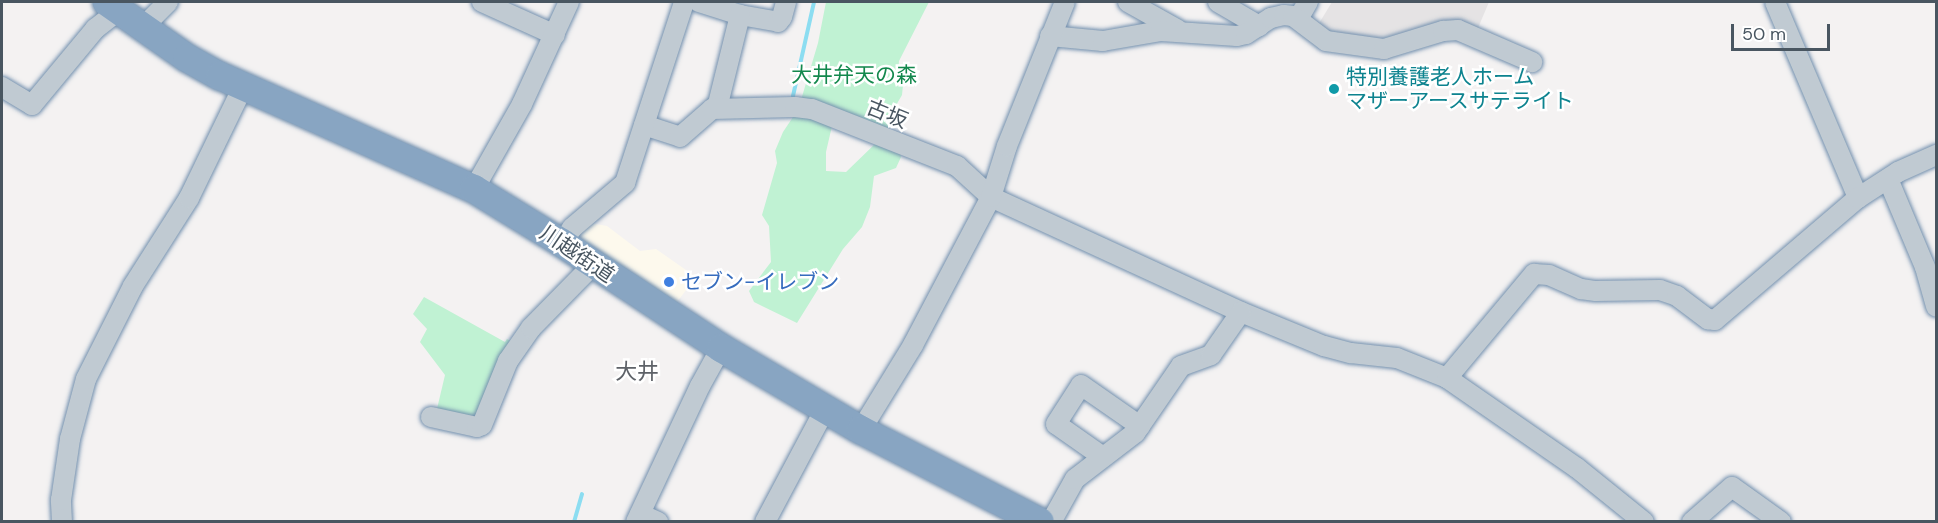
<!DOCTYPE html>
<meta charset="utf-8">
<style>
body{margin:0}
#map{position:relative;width:1938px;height:523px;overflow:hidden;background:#f4f2f2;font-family:"DM Sans","Noto Sans JP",sans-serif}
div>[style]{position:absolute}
.commercial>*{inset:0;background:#fdf9ed}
.education>*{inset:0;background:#e5e3e4}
.green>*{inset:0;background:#c0f2d3}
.stream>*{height:4px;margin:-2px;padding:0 2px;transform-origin:2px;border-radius:2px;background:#8cddf1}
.roads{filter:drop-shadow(0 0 2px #7390ae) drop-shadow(0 0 2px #7390ae)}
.minor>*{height:20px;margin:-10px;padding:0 10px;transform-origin:10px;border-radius:10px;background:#c0cad2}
.highway>*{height:28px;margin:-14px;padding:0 14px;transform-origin:14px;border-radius:14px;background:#88a5c2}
.dots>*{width:16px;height:16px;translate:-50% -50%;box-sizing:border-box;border:3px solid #fff;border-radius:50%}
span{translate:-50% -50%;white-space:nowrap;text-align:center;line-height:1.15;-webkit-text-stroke:5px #fff;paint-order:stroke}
.park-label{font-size:21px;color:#13884d}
.culture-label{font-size:21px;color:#0d838f}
.left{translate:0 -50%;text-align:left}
.street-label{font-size:21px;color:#495661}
.shop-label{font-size:21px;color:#366cbe}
.neighbourhood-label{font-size:22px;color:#5e6268}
.frame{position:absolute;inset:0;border:3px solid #495661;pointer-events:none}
.scale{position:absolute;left:1731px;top:24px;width:99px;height:27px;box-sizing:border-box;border:3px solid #495661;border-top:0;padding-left:8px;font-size:18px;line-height:21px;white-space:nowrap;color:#495661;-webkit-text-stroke:4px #fff;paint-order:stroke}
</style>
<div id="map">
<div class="commercial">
<div style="clip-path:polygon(585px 222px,607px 226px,640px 251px,656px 249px,696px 277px,674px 306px,580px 242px,578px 228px)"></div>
</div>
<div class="education">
<div style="clip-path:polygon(1332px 2px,1489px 2px,1478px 28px,1473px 30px,1382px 44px,1315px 30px)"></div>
</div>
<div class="green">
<div style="clip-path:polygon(826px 2px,929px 2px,899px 61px,898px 75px,903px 85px,902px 95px,891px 114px,888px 128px,881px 135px,801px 100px,818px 43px)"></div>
<div style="clip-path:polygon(797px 111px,832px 126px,826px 152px,826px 171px,846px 172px,877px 142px,899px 148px,901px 157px,896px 168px,874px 176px,870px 207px,862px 227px,843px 249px,797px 323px,754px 302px,749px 291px,771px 262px,769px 226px,762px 215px,777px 163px,775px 151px,783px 132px)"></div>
<div style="clip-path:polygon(424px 297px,505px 342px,507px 339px,517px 345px,483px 418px,436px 413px,445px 375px,420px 342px,427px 329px,413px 314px)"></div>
</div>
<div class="stream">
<div style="left:793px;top:96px;width:96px;rotate:-77.4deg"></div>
<div style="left:574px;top:522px;width:29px;rotate:-74deg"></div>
</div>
<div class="roads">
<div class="minor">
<div style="left:482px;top:2px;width:80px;rotate:24.3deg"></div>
<div style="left:699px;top:2px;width:43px;rotate:17.6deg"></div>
<div style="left:740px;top:15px;width:39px;rotate:10deg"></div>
<div style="left:778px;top:22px;width:6px;rotate:-51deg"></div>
<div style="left:782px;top:17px;width:16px;rotate:-75deg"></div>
<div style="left:1128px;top:2px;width:57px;rotate:29.2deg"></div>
<div style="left:1218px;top:2px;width:48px;rotate:30.3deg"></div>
<div style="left:1775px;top:2px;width:213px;rotate:67deg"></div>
<div style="left:1298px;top:19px;width:20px;rotate:-60deg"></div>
<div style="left:144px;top:26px;width:34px;rotate:-45deg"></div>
<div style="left:1050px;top:36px;width:53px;rotate:5.4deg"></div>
<div style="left:1103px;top:41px;width:59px;rotate:-9.8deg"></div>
<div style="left:1161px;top:31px;width:76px;rotate:3.8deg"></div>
<div style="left:1237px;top:36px;width:9px;rotate:-13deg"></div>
<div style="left:1246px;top:34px;width:30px;rotate:-33deg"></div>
<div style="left:1271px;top:18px;width:13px;rotate:-13deg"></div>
<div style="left:1284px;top:15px;width:9px;rotate:6deg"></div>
<div style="left:1293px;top:16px;width:41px;rotate:37.1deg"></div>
<div style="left:1326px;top:41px;width:59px;rotate:7.9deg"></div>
<div style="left:1384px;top:49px;width:62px;rotate:-17deg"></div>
<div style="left:1443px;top:31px;width:15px;rotate:-4deg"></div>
<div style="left:1458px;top:30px;width:81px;rotate:23.4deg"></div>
<div style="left:2px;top:87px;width:35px;rotate:31deg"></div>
<div style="left:32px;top:105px;width:99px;rotate:-50.3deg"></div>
<div style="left:95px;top:29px;width:31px;rotate:-38deg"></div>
<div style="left:717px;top:108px;width:96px;rotate:-76.1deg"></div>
<div style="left:644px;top:125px;width:38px;rotate:18deg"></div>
<div style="left:680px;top:137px;width:43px;rotate:-41.2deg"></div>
<div style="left:712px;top:109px;width:83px;rotate:-1.4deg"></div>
<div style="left:795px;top:107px;width:17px;rotate:7deg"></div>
<div style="left:812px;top:109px;width:156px;rotate:21.5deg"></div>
<div style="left:957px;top:166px;width:46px;rotate:42.4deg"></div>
<div style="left:991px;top:197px;width:275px;rotate:24.7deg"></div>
<div style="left:1241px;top:312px;width:90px;rotate:22.3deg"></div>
<div style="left:1324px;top:346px;width:28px;rotate:15deg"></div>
<div style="left:1351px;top:353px;width:46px;rotate:6.2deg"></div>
<div style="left:1397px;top:358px;width:54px;rotate:21.8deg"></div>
<div style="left:1447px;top:378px;width:158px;rotate:34.7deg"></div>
<div style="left:1577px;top:468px;width:86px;rotate:38.9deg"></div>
<div style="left:1888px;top:179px;width:95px;rotate:67.2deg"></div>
<div style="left:1925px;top:267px;width:41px;rotate:74.2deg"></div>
<div style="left:474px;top:189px;width:98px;rotate:-60.5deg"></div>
<div style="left:522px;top:104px;width:112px;rotate:-65.3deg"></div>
<div style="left:562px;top:243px;width:18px;rotate:-56deg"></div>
<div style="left:572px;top:228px;width:70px;rotate:-40.3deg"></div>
<div style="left:625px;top:183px;width:190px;rotate:-71.9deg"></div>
<div style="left:1447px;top:378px;width:136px;rotate:-50.1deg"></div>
<div style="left:1534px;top:274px;width:15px;rotate:4deg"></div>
<div style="left:1549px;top:275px;width:35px;rotate:24deg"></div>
<div style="left:1581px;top:289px;width:15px;rotate:8deg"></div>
<div style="left:1596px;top:291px;width:64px;rotate:-0.9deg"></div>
<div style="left:1660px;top:290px;width:18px;rotate:19deg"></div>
<div style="left:1677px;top:296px;width:39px;rotate:37deg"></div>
<div style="left:1708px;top:319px;width:7px;rotate:8deg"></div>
<div style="left:1715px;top:320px;width:188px;rotate:-40.5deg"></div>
<div style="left:1858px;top:198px;width:48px;rotate:-33deg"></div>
<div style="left:1898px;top:172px;width:42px;rotate:-24.1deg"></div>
<div style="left:431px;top:417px;width:47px;rotate:12.3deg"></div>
<div style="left:477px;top:427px;width:5px;rotate:-22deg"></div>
<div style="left:482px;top:425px;width:69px;rotate:-67.9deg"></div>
<div style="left:508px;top:361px;width:40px;rotate:-55.1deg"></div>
<div style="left:531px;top:328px;width:88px;rotate:-45.5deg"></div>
<div style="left:861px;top:430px;width:100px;rotate:-58.5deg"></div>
<div style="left:913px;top:345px;width:167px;rotate:-62.2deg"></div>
<div style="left:991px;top:197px;width:53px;rotate:-72.6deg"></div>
<div style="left:1007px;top:146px;width:155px;rotate:-68.1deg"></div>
<div style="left:1103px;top:457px;width:57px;rotate:-144.9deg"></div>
<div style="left:1056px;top:424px;width:46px;rotate:-57.3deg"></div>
<div style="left:1081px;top:385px;width:72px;rotate:34.8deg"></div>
<div style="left:640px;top:514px;width:20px;rotate:24deg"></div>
<div style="left:62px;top:522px;width:22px;rotate:-93deg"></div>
<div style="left:61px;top:500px;width:62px;rotate:-81.6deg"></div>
<div style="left:70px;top:439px;width:62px;rotate:-75.1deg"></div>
<div style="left:86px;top:379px;width:104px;rotate:-63.2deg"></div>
<div style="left:133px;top:286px;width:104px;rotate:-57.5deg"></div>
<div style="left:189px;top:198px;width:123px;rotate:-64.1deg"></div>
<div style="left:636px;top:522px;width:150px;rotate:-64.8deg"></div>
<div style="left:700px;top:386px;width:43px;rotate:-61.1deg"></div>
<div style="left:765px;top:522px;width:128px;rotate:-62deg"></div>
<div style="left:1051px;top:522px;width:49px;rotate:-60.8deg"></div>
<div style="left:1075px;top:479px;width:76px;rotate:-37.5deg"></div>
<div style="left:1135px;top:433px;width:81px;rotate:-55.5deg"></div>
<div style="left:1181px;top:366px;width:32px;rotate:-20deg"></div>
<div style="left:1211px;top:355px;width:52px;rotate:-55.1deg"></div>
<div style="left:1692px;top:522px;width:53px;rotate:-41.2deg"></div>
<div style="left:1732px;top:487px;width:60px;rotate:35.5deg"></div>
</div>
<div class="highway">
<div style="left:107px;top:2px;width:98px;rotate:35deg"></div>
<div style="left:187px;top:58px;width:38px;rotate:29deg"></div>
<div style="left:220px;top:76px;width:278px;rotate:24deg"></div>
<div style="left:474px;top:189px;width:103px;rotate:31.5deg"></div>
<div style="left:562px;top:243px;width:191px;rotate:33.4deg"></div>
<div style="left:721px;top:348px;width:162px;rotate:30.4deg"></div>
<div style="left:861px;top:430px;width:201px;rotate:27.2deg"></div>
</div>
</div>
<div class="dots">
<div style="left:1334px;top:89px;background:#0f9aa8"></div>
<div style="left:669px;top:282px;background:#3f7fe0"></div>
</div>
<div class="park-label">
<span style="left:854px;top:75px">大井弁天の森</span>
</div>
<div class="culture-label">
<span class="left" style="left:1346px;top:89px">特別養護老人ホーム<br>マザーアースサテライト</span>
</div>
<div class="street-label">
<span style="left:887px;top:114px;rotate:22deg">古坂</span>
<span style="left:577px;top:254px;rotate:34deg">川越街道</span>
</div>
<div class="shop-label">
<span class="left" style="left:681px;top:282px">セブン-イレブン</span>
</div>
<div class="neighbourhood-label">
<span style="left:637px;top:372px">大井</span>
</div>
<div class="frame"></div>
<div class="scale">50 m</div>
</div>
